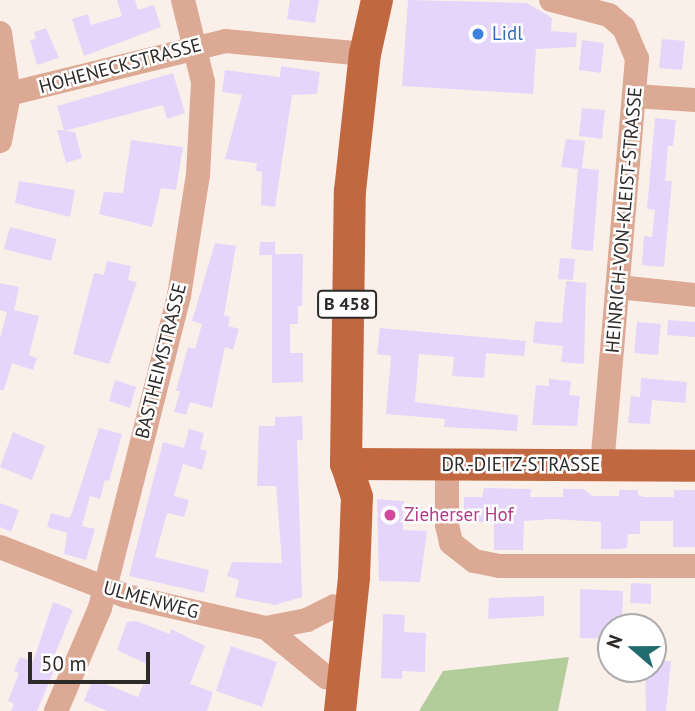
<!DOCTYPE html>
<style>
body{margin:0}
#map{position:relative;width:695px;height:711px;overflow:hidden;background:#fbf0e9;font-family:"PT Sans",sans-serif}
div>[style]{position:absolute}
.green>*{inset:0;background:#b3cd9a}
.building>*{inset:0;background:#e6d5fa}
.minor>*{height:24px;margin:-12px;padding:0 12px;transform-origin:12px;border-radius:12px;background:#dca994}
.major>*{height:32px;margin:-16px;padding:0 16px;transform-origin:16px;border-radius:16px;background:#c26840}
.dots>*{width:19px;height:19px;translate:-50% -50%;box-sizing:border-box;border:4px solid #fff;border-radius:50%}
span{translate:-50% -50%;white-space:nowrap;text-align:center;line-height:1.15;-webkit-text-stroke:5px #fff;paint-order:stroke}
.shield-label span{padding:2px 5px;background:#fff;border:2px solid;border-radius:5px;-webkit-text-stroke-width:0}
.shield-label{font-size:18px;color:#2e2a28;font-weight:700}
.shop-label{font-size:19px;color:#366cbe}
.left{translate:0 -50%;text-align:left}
.street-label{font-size:19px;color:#2e2a28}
.hotel-label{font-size:19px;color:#b23c85}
.north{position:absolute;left:597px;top:613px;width:70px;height:70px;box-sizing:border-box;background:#fff;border:2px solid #abaaa9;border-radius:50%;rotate:290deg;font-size:19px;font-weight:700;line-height:28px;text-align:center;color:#2e2a28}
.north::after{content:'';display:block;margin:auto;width:24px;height:32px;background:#1f6b6d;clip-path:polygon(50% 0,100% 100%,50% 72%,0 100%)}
.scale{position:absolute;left:28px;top:652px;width:122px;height:32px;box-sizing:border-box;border:4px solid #2e2a28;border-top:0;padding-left:9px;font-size:21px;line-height:24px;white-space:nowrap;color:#2e2a28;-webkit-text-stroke:5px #fff;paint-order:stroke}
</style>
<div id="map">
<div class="green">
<div style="clip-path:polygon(569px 657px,558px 711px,419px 711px,443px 671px)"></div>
</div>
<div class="building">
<div style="clip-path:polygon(117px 0,135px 0,138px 10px,154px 5px,161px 27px,84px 56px,72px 19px,88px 14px,91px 25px,122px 16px)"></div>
<div style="clip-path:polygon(290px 0,319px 0,315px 23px,287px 19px)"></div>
<div style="clip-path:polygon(408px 0,527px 3px,552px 18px,551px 31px,577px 33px,576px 47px,536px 49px,533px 94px,402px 86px)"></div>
<div style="clip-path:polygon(46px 28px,59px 58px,37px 65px,30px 40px,36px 39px,34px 32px)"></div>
<div style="clip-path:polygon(662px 39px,685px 41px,682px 70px,659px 68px)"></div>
<div style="clip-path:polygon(582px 40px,604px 43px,601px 73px,579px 70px)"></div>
<div style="clip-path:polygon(281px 66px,320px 72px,317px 94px,292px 95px,275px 207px,261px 205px,262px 172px,256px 171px,257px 163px,225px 159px,242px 95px,222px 92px,225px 70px,280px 77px)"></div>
<div style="clip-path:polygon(173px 73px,185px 113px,167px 119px,163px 105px,64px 131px,75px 132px,82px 158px,66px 163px,57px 130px,64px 130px,57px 106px)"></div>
<div style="clip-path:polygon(582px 108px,605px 110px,602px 139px,579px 136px)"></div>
<div style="clip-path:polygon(655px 118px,676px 120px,673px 146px,668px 146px,665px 181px,672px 181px,664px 267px,642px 265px,644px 236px,652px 237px,655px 210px,647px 209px)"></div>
<div style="clip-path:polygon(566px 139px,585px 141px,582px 168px,599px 170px,593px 251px,571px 249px,578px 169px,561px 167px)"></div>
<div style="clip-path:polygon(131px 140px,183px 147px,176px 190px,161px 188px,152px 227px,99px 214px,104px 192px,123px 193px)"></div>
<div style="clip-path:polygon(19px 181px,75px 190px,70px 217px,15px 203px)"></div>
<div style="clip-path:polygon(10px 227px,57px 239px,51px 261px,4px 249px)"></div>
<div style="clip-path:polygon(260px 242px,275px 242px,275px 254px,303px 254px,302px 306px,298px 306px,298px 324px,290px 324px,290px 353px,303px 353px,303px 382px,272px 383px,272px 255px,259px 255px)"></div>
<div style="clip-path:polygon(215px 243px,236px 246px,224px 315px,230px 317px,228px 326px,239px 329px,233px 350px,225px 347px,212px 408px,190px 402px,186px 415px,174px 412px,180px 391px,176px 391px,188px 347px,195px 349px,202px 324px,192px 321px)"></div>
<div style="clip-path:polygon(560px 258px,575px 259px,573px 280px,558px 279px)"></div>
<div style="clip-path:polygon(107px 261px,131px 266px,128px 280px,137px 282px,109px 364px,73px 354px,94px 273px,104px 275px)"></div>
<div style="clip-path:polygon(566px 281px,586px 283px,584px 364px,561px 362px,563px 346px,533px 343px,535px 321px,562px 323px)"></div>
<div style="clip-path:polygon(0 283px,19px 287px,14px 310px,39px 316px,29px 355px,37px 358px,33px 370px,12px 363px,4px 390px,0 390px,0 338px,7px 312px,0 310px)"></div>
<div style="clip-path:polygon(668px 320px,695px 322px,695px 337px,667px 335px)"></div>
<div style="clip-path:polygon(637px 322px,661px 324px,658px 355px,634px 353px)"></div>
<div style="clip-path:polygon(380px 328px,526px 341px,524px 356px,486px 353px,484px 378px,452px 376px,454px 357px,419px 354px,415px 402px,518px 415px,517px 431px,444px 427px,445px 419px,386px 414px,391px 356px,377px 354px)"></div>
<div style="clip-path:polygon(641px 378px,687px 382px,685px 403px,652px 400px,650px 424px,628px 423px,631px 396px,640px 397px)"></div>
<div style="clip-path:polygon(549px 379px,571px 381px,569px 395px,580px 396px,577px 426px,532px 425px,536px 385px,549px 386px)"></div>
<div style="clip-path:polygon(115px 380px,136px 387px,130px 408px,109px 401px)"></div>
<div style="clip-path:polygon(302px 416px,303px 440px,297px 440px,302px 597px,275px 605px,235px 597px,239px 580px,227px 576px,232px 562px,282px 563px,276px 486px,257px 486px,259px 426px,275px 426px,275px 417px)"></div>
<div style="clip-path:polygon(99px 428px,122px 434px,109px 481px,105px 480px,100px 499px,90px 496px,82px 526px,95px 529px,86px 560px,64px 554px,67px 533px,47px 527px,51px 513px,69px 518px,72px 513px)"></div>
<div style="clip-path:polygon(189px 429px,204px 433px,200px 449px,207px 451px,202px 470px,183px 464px,174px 496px,189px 500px,184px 517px,167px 513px,155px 557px,209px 570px,204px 593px,129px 576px,163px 442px,184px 448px)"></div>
<div style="clip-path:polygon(13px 432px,45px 446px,32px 480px,0 467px)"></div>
<div style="clip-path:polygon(484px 488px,531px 489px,530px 497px,563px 497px,563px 489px,584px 489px,592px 496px,619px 496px,619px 490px,638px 490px,638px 495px,644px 497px,674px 497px,674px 490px,695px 490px,695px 547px,673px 547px,673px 521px,640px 521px,640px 534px,628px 534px,627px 548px,618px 549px,601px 549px,601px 522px,552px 519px,524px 521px,523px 550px,494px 550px,494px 522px,464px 522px,464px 497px,482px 497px)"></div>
<div style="clip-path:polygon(377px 499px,404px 501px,403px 530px,427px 531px,420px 582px,379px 581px)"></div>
<div style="clip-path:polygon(0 503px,19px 510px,11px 532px,0 527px)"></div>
<div style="clip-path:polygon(631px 583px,651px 584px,651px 604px,630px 603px)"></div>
<div style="clip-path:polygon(580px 589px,623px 591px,622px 627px,611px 627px,611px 639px,580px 638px)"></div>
<div style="clip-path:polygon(544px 596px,544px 616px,488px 619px,489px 598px)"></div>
<div style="clip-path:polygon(53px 602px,73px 610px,53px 659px,58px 661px,37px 711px,11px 711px,14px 704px,8px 701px,19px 673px,14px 671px,20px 657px,33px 662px)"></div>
<div style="clip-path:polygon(383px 614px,405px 615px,404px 632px,426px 633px,425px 672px,402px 671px,402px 679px,381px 678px)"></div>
<div style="clip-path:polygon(136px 621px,170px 634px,171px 629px,205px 646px,190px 684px,213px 692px,207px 711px,107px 711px,84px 701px,93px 679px,138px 697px,151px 666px,117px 650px,127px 622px)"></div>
<div style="clip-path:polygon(231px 646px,277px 662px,262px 707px,216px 691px)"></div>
<div style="clip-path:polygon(653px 661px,671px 661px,666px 711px,646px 711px,645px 669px,653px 669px)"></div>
</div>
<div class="minor">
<div style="left:551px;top:0;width:60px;rotate:14.5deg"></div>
<div style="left:609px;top:15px;width:20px;rotate:41deg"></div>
<div style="left:624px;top:28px;width:33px;rotate:67deg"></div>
<div style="left:637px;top:58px;width:409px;rotate:94.9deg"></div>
<div style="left:0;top:33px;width:63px;rotate:81.7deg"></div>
<div style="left:9px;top:95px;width:47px;rotate:101.1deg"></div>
<div style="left:0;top:96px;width:232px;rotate:-13.7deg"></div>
<div style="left:225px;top:41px;width:141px;rotate:5.3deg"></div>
<div style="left:635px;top:96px;width:60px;rotate:3.8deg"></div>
<div style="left:618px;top:287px;width:77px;rotate:5.9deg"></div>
<div style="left:447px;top:465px;width:60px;rotate:90deg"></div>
<div style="left:447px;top:525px;width:18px;rotate:77deg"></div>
<div style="left:451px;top:543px;width:29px;rotate:38deg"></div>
<div style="left:474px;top:561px;width:26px;rotate:11deg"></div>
<div style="left:500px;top:566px;width:195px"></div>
<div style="left:0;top:547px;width:135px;rotate:21.3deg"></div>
<div style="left:126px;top:596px;width:144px;rotate:12.9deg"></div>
<div style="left:266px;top:628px;width:79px;rotate:39.3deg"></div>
<div style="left:266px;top:628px;width:42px;rotate:-11deg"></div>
<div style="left:307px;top:620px;width:30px;rotate:-27deg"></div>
<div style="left:56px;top:711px;width:112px;rotate:-66.9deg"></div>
<div style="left:100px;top:608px;width:322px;rotate:-75.8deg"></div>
<div style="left:179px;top:296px;width:122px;rotate:-81.1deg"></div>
<div style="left:198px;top:175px;width:93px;rotate:-86.9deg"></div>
<div style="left:203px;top:82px;width:84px;rotate:-103.7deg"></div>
</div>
<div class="major">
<div style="left:346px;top:464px;width:349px;rotate:0.3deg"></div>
<div style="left:340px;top:711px;width:135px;rotate:-84deg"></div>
<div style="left:354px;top:577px;width:80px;rotate:-87.9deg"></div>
<div style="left:357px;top:497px;width:35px;rotate:-108deg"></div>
<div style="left:346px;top:464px;width:273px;rotate:-89.2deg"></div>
<div style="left:350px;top:191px;width:138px;rotate:-83.8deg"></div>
<div style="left:365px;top:54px;width:55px;rotate:-77.5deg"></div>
</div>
<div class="dots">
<div style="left:478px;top:34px;background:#3f7fe0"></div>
<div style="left:390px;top:515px;background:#d1479c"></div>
</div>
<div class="shield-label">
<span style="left:347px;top:304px">B 458</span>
</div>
<div class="shop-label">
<span class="left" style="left:492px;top:34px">Lidl</span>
</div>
<div class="street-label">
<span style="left:120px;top:66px;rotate:-15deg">HOHENECKSTRASSE</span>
<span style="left:624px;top:220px;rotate:-85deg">HEINRICH-VON-KLEIST-STRASSE</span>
<span style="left:161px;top:361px;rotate:-76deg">BASTHEIMSTRASSE</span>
<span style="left:521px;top:465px">DR.-DIETZ-STRASSE</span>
<span style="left:151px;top:600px;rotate:15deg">ULMENWEG</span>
</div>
<div class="hotel-label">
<span class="left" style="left:404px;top:515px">Zieherser Hof</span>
</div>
<div class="north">N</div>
<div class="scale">50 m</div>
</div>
